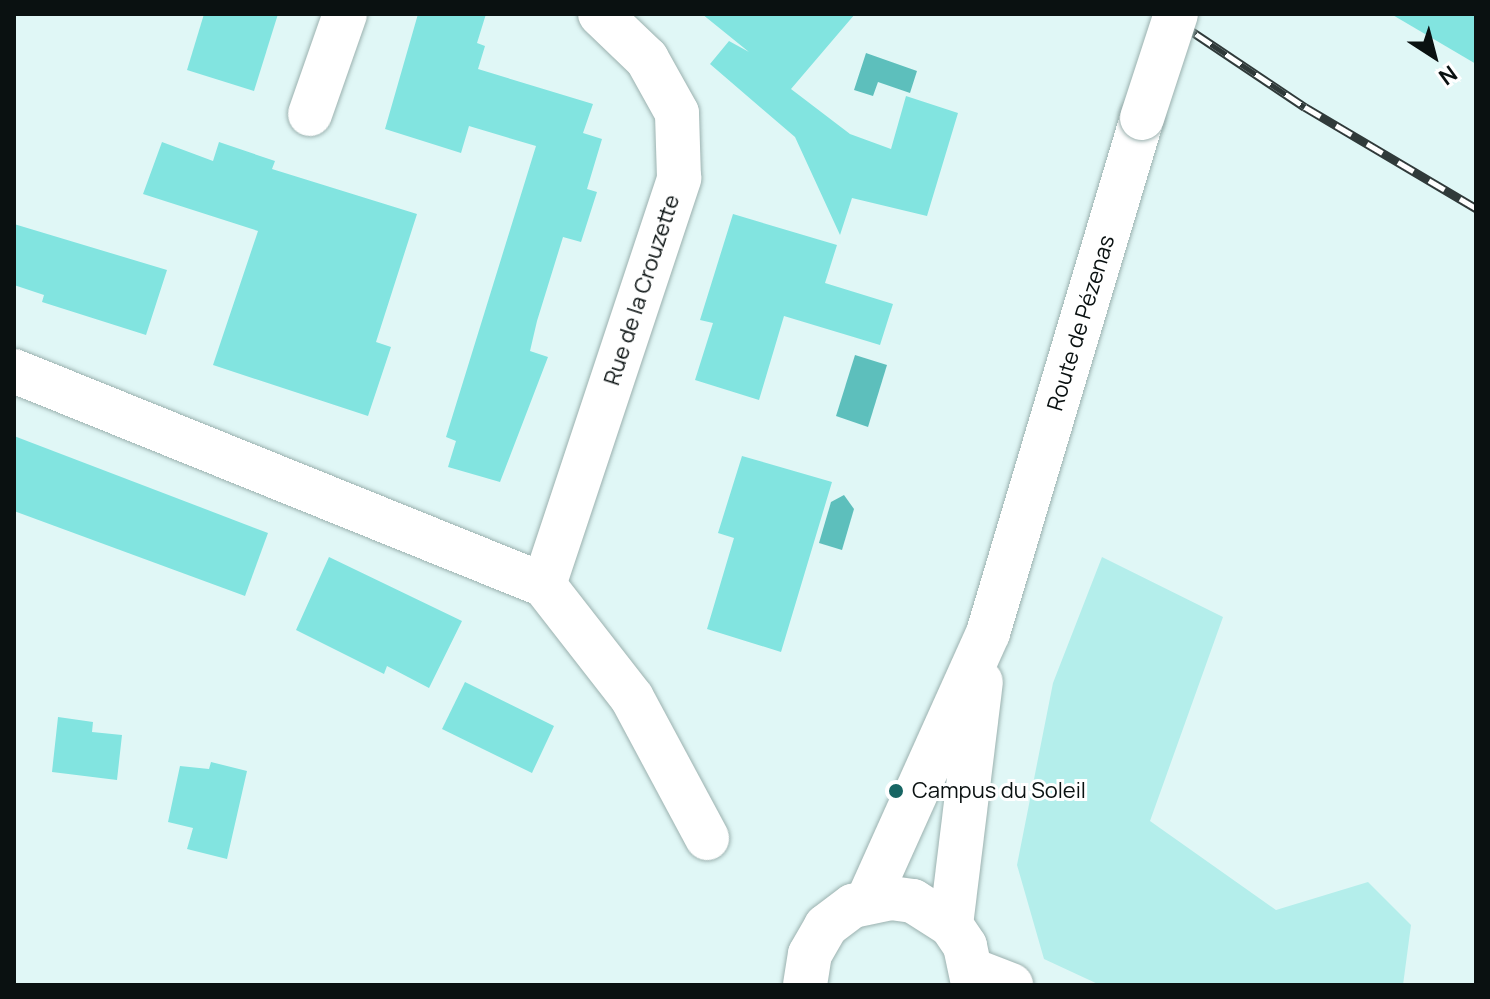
<!DOCTYPE html>
<meta charset="utf-8">
<style>
body{margin:0}
#map{position:relative;width:1490px;height:999px;overflow:hidden;background:#e0f7f6;font-family:Manrope,sans-serif}
div>[style]{position:absolute}
.green>*{inset:0;background:#b4eeeb}
.water>*{inset:0;background:#5dbfbc}
.building>*{inset:0;background:#82e4e0}
.roads{filter:drop-shadow(0 0 2px #9bb1af) drop-shadow(0 0 2px #9bb1af)}
.minor>*{height:44px;margin:-22px;padding:0 22px;transform-origin:22px;border-radius:22px;background:#fff}
.major>*{height:44px;margin:-22px;padding:0 22px;transform-origin:22px;border-radius:22px;background:#fff}
.rail>*{height:9px;margin-top:-4.5px;transform-origin:0;background:repeating-linear-gradient(90deg,#fff 0 18px,#303a3a 0 36px);box-sizing:border-box;border-block:2px solid #303a3a}
.bridges{filter:drop-shadow(0 0 2px #9bb1af) drop-shadow(0 0 2px #9bb1af)}
.major-bridge>*{height:44px;margin:-22px;padding:0 22px;transform-origin:22px;border-radius:22px;background:#fff}
.dots>*{width:22px;height:22px;translate:-50% -50%;box-sizing:border-box;border:4px solid #fff;border-radius:50%}
span{translate:-50% -50%;white-space:nowrap;text-align:center;line-height:1.15;-webkit-text-stroke:6px #fff;paint-order:stroke}
.street-label{font-size:22px;color:#0a1111}
.poi-label{font-size:22px;color:#0a1111}
.left{translate:0 -50%;text-align:left}
.frame{position:absolute;inset:0;border:16px solid #0a1111;pointer-events:none}
.north{position:absolute;left:1394px;top:16px;width:80px;height:80px;-webkit-text-stroke:6px #fff;paint-order:stroke;rotate:144deg;font-size:22px;font-weight:700;line-height:32px;text-align:center;color:#0a1111}
.north::after{content:'';display:block;margin:auto;width:28px;height:36px;background:#0a1111;clip-path:polygon(50% 0,100% 100%,50% 72%,0 100%)}
</style>
<div id="map">
<div class="green">
<div style="clip-path:polygon(1102px 557px,1223px 617px,1150px 821px,1276px 910px,1368px 882px,1411px 925px,1403px 985px,1100px 985px,1044px 959px,1017px 865px,1053px 683px)"></div>
</div>
<div class="water">
<div style="clip-path:polygon(866px 53px,917px 71px,910px 93px,878px 82px,873px 96px,854px 90px)"></div>
<div style="clip-path:polygon(855px 355px,887px 365px,868px 427px,836px 416px)"></div>
<div style="clip-path:polygon(844px 495px,854px 509px,842px 550px,819px 543px,831px 502px)"></div>
</div>
<div class="building">
<div style="clip-path:polygon(204px 14px,278px 14px,254px 91px,187px 70px)"></div>
<div style="clip-path:polygon(418px 14px,486px 14px,477px 43px,485px 46px,478px 69px,593px 104px,583px 133px,602px 139px,587px 189px,597px 192px,581px 242px,563px 237px,537px 321px,530px 351px,548px 357px,500px 482px,448px 467px,456px 441px,446px 437px,536px 146px,469px 126px,461px 153px,385px 129px)"></div>
<div style="clip-path:polygon(702px 14px,855px 14px,791px 89px,850px 134px,891px 149px,906px 96px,958px 113px,927px 216px,852px 198px,840px 235px,795px 137px,710px 64px,729px 41px,749px 52px)"></div>
<div style="clip-path:polygon(1391px 14px,1476px 14px,1476px 64px)"></div>
<div style="clip-path:polygon(162px 142px,213px 161px,219px 142px,275px 161px,272px 169px,417px 214px,376px 342px,391px 347px,368px 416px,213px 365px,258px 231px,143px 194px)"></div>
<div style="clip-path:polygon(733px 214px,837px 245px,825px 283px,893px 304px,880px 345px,784px 316px,759px 400px,695px 380px,713px 323px,700px 320px)"></div>
<div style="clip-path:polygon(14px 224px,167px 270px,146px 335px,42px 302px,44px 295px,14px 285px)"></div>
<div style="clip-path:polygon(14px 436px,268px 533px,245px 596px,14px 511px)"></div>
<div style="clip-path:polygon(742px 456px,832px 482px,781px 652px,707px 629px,734px 538px,718px 533px)"></div>
<div style="clip-path:polygon(329px 557px,462px 621px,429px 688px,387px 666px,384px 674px,296px 630px)"></div>
<div style="clip-path:polygon(465px 682px,554px 726px,532px 773px,442px 729px)"></div>
<div style="clip-path:polygon(58px 717px,93px 722px,92px 732px,122px 735px,117px 780px,52px 772px)"></div>
<div style="clip-path:polygon(211px 762px,247px 771px,227px 859px,187px 849px,193px 828px,168px 822px,180px 766px,209px 769px)"></div>
</div>
<div class="roads">
<div class="minor">
<div style="left:310px;top:114px;width:106px;rotate:-70.7deg"></div>
<div style="left:14px;top:371px;width:572px;rotate:21.99deg"></div>
<div style="left:544px;top:585px;width:143px;rotate:52.1deg"></div>
<div style="left:632px;top:698px;width:159px;rotate:61.8deg"></div>
<div style="left:544px;top:585px;width:429px;rotate:-71.6deg"></div>
<div style="left:679px;top:178px;width:65px;rotate:-91.8deg"></div>
<div style="left:677px;top:113px;width:62px;rotate:-119.1deg"></div>
<div style="left:647px;top:59px;width:65px;rotate:-136.2deg"></div>
<div style="left:972px;top:970px;width:42px;rotate:21deg"></div>
</div>
<div class="major">
<div style="left:868px;top:900px;width:293px;rotate:-65.8deg"></div>
<div style="left:988px;top:633px;width:538px;rotate:-73.35deg"></div>
<div style="left:951px;top:925px;width:245px;rotate:-83deg"></div>
<div style="left:805px;top:985px;width:31px;rotate:-81deg"></div>
<div style="left:810px;top:954px;width:32px;rotate:-60deg"></div>
<div style="left:826px;top:926px;width:34px;rotate:-37deg"></div>
<div style="left:853px;top:906px;width:39px;rotate:-12deg"></div>
<div style="left:891px;top:898px;width:22px;rotate:8deg"></div>
<div style="left:913px;top:901px;width:45px;rotate:32.3deg"></div>
<div style="left:951px;top:925px;width:25px;rotate:56deg"></div>
<div style="left:965px;top:946px;width:40px;rotate:78deg"></div>
</div>
</div>
<div class="rail">
<div style="left:1166px;top:14px;width:167px;rotate:33.8deg"></div>
<div style="left:1305px;top:107px;width:199px;rotate:30.6deg"></div>
</div>
<div class="bridges">
<div class="major-bridge">
<div style="left:1142px;top:118px;width:109px;rotate:-71.9deg"></div>
</div>
</div>
<div class="dots">
<div style="left:896px;top:791px;background:#176563"></div>
</div>
<div class="street-label">
<span style="left:642px;top:290px;rotate:-72deg">Rue de la Crouzette</span>
<span style="left:1081px;top:323px;rotate:-73deg">Route de Pézenas</span>
</div>
<div class="poi-label">
<span class="left" style="left:912px;top:791px">Campus du Soleil</span>
</div>
<div class="frame"></div>
<div class="north">N</div>
</div>
